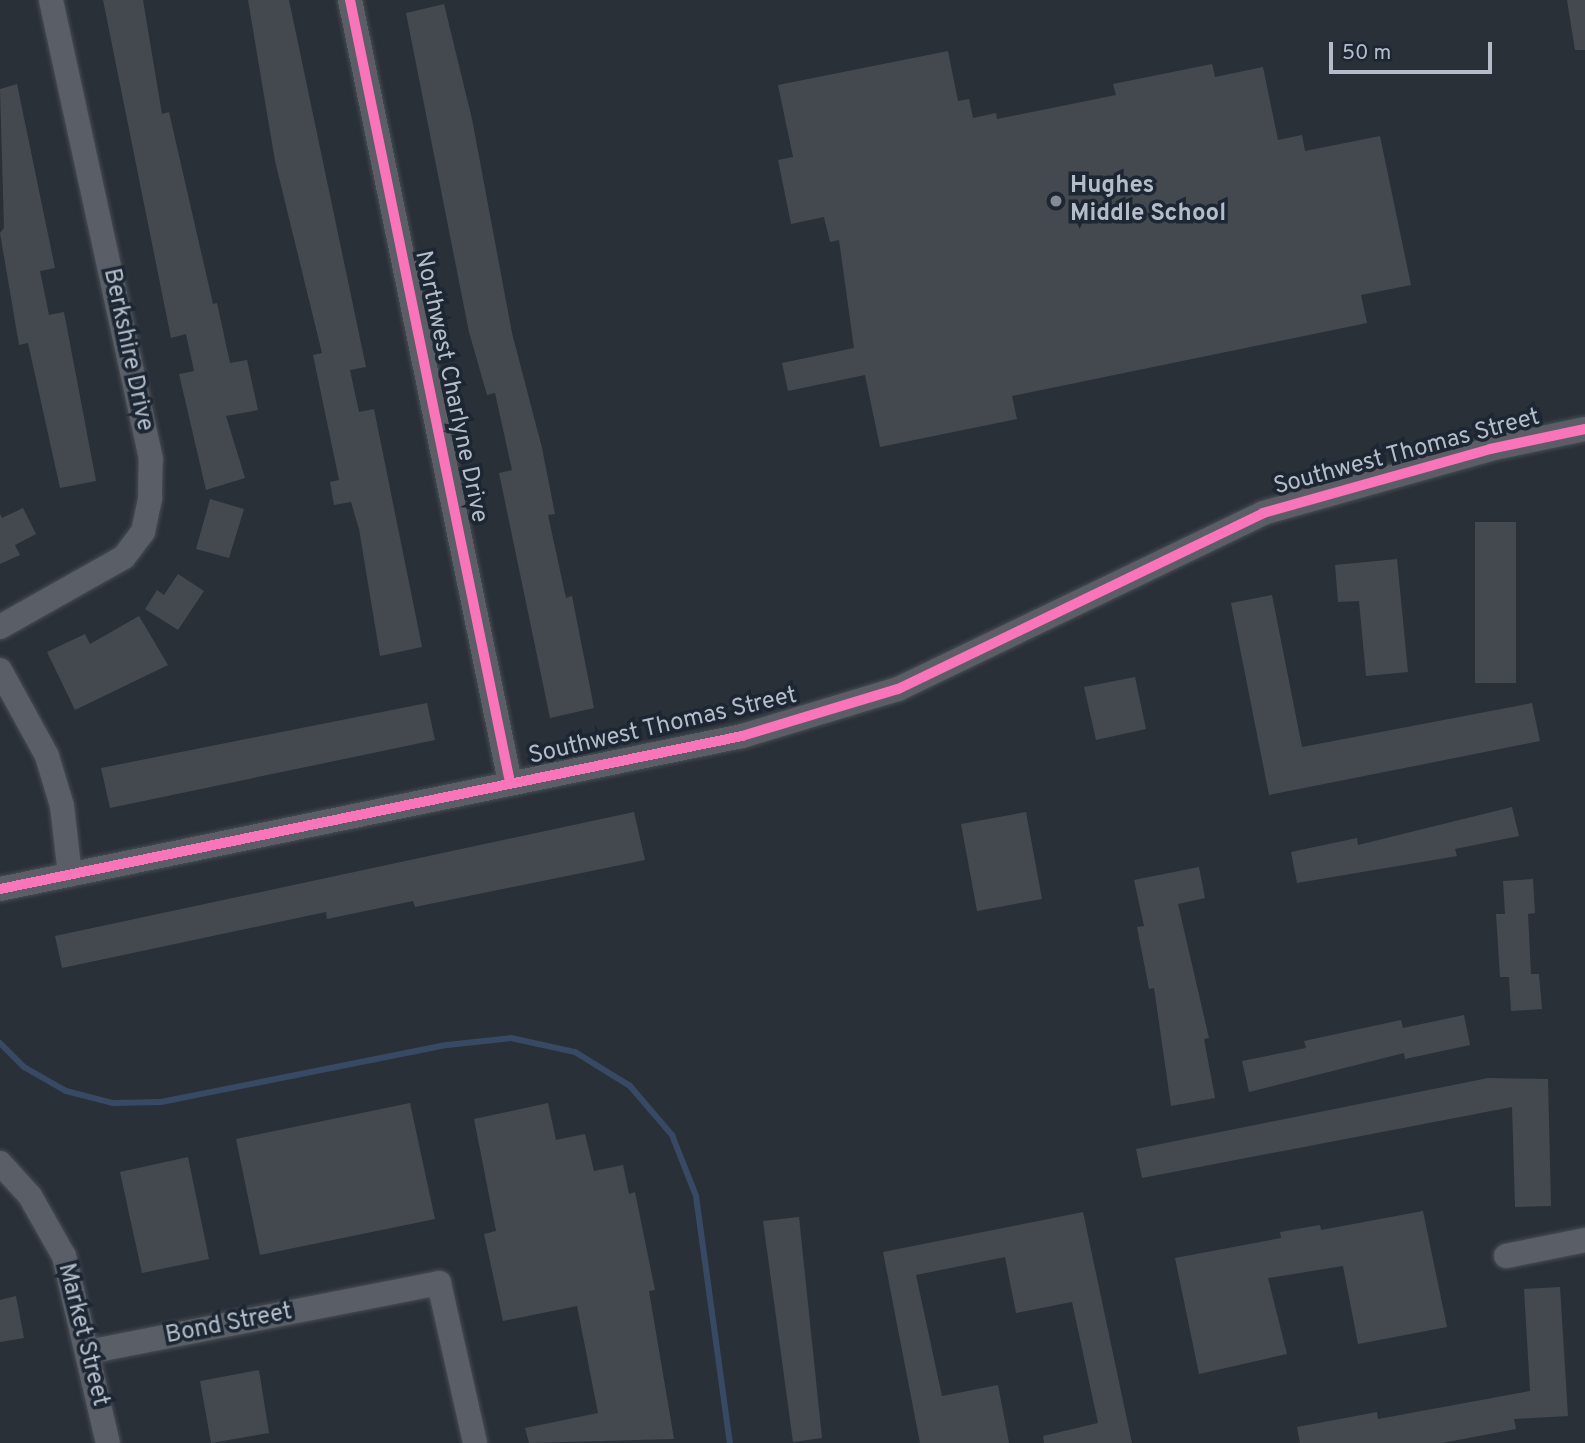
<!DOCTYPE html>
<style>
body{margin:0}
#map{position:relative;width:1585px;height:1443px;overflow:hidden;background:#2a3038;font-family:Overpass,sans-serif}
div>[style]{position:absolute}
.stream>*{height:6px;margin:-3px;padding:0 3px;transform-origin:3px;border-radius:3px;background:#384963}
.building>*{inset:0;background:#444950}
.roads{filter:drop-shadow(0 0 2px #484c53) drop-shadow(0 0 2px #484c53)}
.minor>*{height:24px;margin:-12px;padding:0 12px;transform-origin:12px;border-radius:12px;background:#5a5e66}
.cycleway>*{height:10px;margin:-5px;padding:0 5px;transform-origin:5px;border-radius:5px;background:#fb73b8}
.dots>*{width:19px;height:19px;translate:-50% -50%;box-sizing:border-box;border:4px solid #1d2633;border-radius:50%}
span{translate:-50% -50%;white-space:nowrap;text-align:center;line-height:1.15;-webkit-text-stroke:7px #1d2633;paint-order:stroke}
.poi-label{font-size:24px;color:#b4bcc9;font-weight:700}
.left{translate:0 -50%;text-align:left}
.street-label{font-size:24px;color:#b4bcc9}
.scale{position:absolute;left:1329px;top:42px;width:163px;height:32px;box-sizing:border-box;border:4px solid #b4bcc9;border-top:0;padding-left:9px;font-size:21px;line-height:24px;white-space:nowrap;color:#b4bcc9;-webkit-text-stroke:5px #1d2633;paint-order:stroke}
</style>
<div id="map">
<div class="stream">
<div style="left:0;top:1043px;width:34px;rotate:45deg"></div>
<div style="left:24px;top:1067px;width:48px;rotate:29.7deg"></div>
<div style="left:66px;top:1091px;width:49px;rotate:14.3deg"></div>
<div style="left:113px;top:1103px;width:48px;rotate:-1.2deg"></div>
<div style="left:161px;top:1102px;width:292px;rotate:-11.3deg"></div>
<div style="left:447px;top:1045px;width:64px;rotate:-6.2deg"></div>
<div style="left:511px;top:1038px;width:66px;rotate:12.3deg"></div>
<div style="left:575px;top:1052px;width:65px;rotate:31.7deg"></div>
<div style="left:630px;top:1086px;width:65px;rotate:49.4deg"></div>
<div style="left:672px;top:1135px;width:66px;rotate:68.5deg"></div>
<div style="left:696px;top:1196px;width:249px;rotate:82.2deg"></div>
</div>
<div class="building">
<div style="clip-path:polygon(103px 0,143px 0,162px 114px,169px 112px,213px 304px,217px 303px,230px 363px,247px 360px,258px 410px,226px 416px,245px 478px,206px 490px,179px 374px,194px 371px,186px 334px,171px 338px)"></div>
<div style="clip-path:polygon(248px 0,289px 0,366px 367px,350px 370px,359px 412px,374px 409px,422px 647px,380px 656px,359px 529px,351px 502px,334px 505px,330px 482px,339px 480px,313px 355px,322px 353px,275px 161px)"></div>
<div style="clip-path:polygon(1567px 0,1585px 0,1585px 50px,1575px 50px)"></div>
<div style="clip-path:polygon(444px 4px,472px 119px,512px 333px,542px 448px,555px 514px,548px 515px,566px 598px,572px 596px,594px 708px,550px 718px,499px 473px,512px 470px,495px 393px,487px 395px,469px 332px,406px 13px)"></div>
<div style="clip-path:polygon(948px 51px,958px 101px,969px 99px,973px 118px,996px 113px,997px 119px,1116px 95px,1113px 84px,1212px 64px,1215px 77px,1263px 67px,1278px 140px,1302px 135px,1305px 151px,1380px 136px,1411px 285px,1361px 295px,1367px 323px,1012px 396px,1017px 419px,880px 447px,865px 375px,788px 391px,782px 363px,854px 348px,839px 240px,830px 242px,824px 217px,791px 224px,778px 160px,793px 157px,778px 85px)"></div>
<div style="clip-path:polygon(17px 84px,55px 268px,40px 271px,49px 315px,64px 312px,96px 481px,60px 488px,28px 343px,19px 345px,0 233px,4px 228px,0 89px)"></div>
<div style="clip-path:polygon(210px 499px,244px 509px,229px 558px,196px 549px)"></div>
<div style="clip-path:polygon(23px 508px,36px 534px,15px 545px,20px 555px,0 564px,0 514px,2px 518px)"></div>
<div style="clip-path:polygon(1475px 522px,1516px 522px,1516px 683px,1475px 683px)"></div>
<div style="clip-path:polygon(1397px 559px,1408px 672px,1366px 676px,1359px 601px,1338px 602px,1335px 565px)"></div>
<div style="clip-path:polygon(178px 574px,204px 591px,178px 630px,145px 609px,157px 590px,164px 595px)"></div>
<div style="clip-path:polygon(1272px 595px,1302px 747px,1532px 703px,1540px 741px,1269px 795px,1231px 603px)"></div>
<div style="clip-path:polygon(139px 616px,168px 665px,75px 710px,47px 652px,85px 634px,90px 644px)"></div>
<div style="clip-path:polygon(1135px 677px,1146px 729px,1096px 740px,1084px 687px)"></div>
<div style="clip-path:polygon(427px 703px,435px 740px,110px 808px,101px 768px)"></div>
<div style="clip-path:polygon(1512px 807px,1519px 836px,1455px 849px,1457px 856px,1297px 883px,1291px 852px,1357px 838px,1358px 845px)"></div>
<div style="clip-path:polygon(634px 812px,645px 860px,415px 907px,413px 901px,327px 919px,326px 912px,62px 968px,55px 936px)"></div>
<div style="clip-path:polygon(1026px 812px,1042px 899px,977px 911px,961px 824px)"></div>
<div style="clip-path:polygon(1199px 867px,1205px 898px,1178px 904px,1209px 1038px,1204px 1039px,1215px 1098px,1171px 1106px,1154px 988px,1149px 989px,1137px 927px,1144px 926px,1134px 880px)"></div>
<div style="clip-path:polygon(1533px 879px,1535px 913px,1528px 914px,1531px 974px,1539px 974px,1542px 1009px,1511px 1011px,1509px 977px,1500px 977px,1496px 914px,1505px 914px,1503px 881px)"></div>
<div style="clip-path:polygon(1464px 1015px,1470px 1045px,1405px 1059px,1404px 1053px,1249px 1092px,1242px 1061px,1306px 1048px,1304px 1041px,1401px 1020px,1403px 1028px)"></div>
<div style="clip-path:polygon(1488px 1078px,1548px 1079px,1551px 1206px,1515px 1207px,1512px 1107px,1142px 1178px,1136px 1149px)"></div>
<div style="clip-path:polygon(410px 1103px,435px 1219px,260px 1255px,236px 1139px)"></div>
<div style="clip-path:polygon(548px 1103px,556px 1140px,585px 1134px,594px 1171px,623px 1165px,629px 1194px,635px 1192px,655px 1290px,649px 1291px,674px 1439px,529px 1443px,525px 1428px,598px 1413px,577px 1306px,503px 1321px,484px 1234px,496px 1231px,474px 1119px)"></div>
<div style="clip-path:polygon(188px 1157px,209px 1259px,142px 1273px,120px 1172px)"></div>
<div style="clip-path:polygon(1423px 1211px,1447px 1327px,1358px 1344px,1343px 1266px,1268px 1278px,1287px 1354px,1199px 1374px,1175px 1258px,1281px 1238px,1280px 1232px,1320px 1225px,1321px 1230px)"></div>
<div style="clip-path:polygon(1083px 1212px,1132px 1443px,1044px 1443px,1043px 1436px,1098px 1423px,1072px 1302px,1016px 1313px,1005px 1257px,916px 1275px,942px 1396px,998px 1385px,1009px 1443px,920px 1443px,883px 1252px)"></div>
<div style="clip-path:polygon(799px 1217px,822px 1438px,793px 1442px,763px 1221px)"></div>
<div style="clip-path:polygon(1560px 1287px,1568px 1416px,1514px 1419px,1516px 1429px,1442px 1443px,1300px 1443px,1297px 1427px,1377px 1412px,1378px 1419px,1530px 1391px,1524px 1289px)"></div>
<div style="clip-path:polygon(16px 1296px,24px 1338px,0 1342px,0 1300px)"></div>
<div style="clip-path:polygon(259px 1370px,269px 1433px,211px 1443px,200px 1381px)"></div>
</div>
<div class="roads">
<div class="minor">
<div style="left:350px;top:0;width:798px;rotate:78.44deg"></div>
<div style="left:0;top:627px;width:142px;rotate:-29.4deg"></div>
<div style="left:124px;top:557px;width:31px;rotate:-53deg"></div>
<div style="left:143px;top:532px;width:35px;rotate:-78deg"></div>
<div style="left:150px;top:498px;width:39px;rotate:-89deg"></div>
<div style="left:151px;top:459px;width:470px;rotate:-102.3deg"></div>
<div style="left:0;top:670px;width:98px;rotate:61.3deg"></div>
<div style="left:47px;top:756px;width:52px;rotate:73.3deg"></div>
<div style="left:62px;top:806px;width:69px;rotate:83.4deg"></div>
<div style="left:0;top:889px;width:758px;rotate:-11.65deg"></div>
<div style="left:742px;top:736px;width:163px;rotate:-16.8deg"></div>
<div style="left:898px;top:689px;width:405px;rotate:-25.7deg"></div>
<div style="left:1263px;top:513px;width:236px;rotate:-15.7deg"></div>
<div style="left:1490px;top:449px;width:97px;rotate:-11.9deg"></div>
<div style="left:0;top:1163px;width:45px;rotate:47.7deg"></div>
<div style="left:30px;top:1196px;width:69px;rotate:60.5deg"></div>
<div style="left:64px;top:1256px;width:192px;rotate:76.8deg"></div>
<div style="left:1506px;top:1256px;width:81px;rotate:-11.4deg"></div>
<div style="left:88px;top:1352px;width:358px;rotate:-11.1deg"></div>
<div style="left:439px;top:1283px;width:164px;rotate:77.3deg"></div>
</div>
</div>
<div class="cycleway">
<div style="left:350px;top:0;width:798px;rotate:78.44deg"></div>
<div style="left:0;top:889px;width:758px;rotate:-11.65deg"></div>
<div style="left:742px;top:736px;width:163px;rotate:-16.8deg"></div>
<div style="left:898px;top:689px;width:405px;rotate:-25.7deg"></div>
<div style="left:1263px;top:513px;width:236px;rotate:-15.7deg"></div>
<div style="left:1490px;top:449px;width:97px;rotate:-11.9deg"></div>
</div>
<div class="dots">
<div style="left:1056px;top:201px;background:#848b96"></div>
</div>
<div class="poi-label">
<span class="left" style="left:1070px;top:201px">Hughes<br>Middle School</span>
</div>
<div class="street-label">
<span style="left:127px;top:350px;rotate:78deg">Berkshire Drive</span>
<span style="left:450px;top:387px;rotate:78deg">Northwest Charlyne Drive</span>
<span style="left:1407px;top:453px;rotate:-15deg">Southwest Thomas Street</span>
<span style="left:663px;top:727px;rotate:-13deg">Southwest Thomas Street</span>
<span style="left:229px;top:1325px;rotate:-11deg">Bond Street</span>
<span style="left:82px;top:1335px;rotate:76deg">Market Street</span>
</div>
<div class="scale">50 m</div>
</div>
